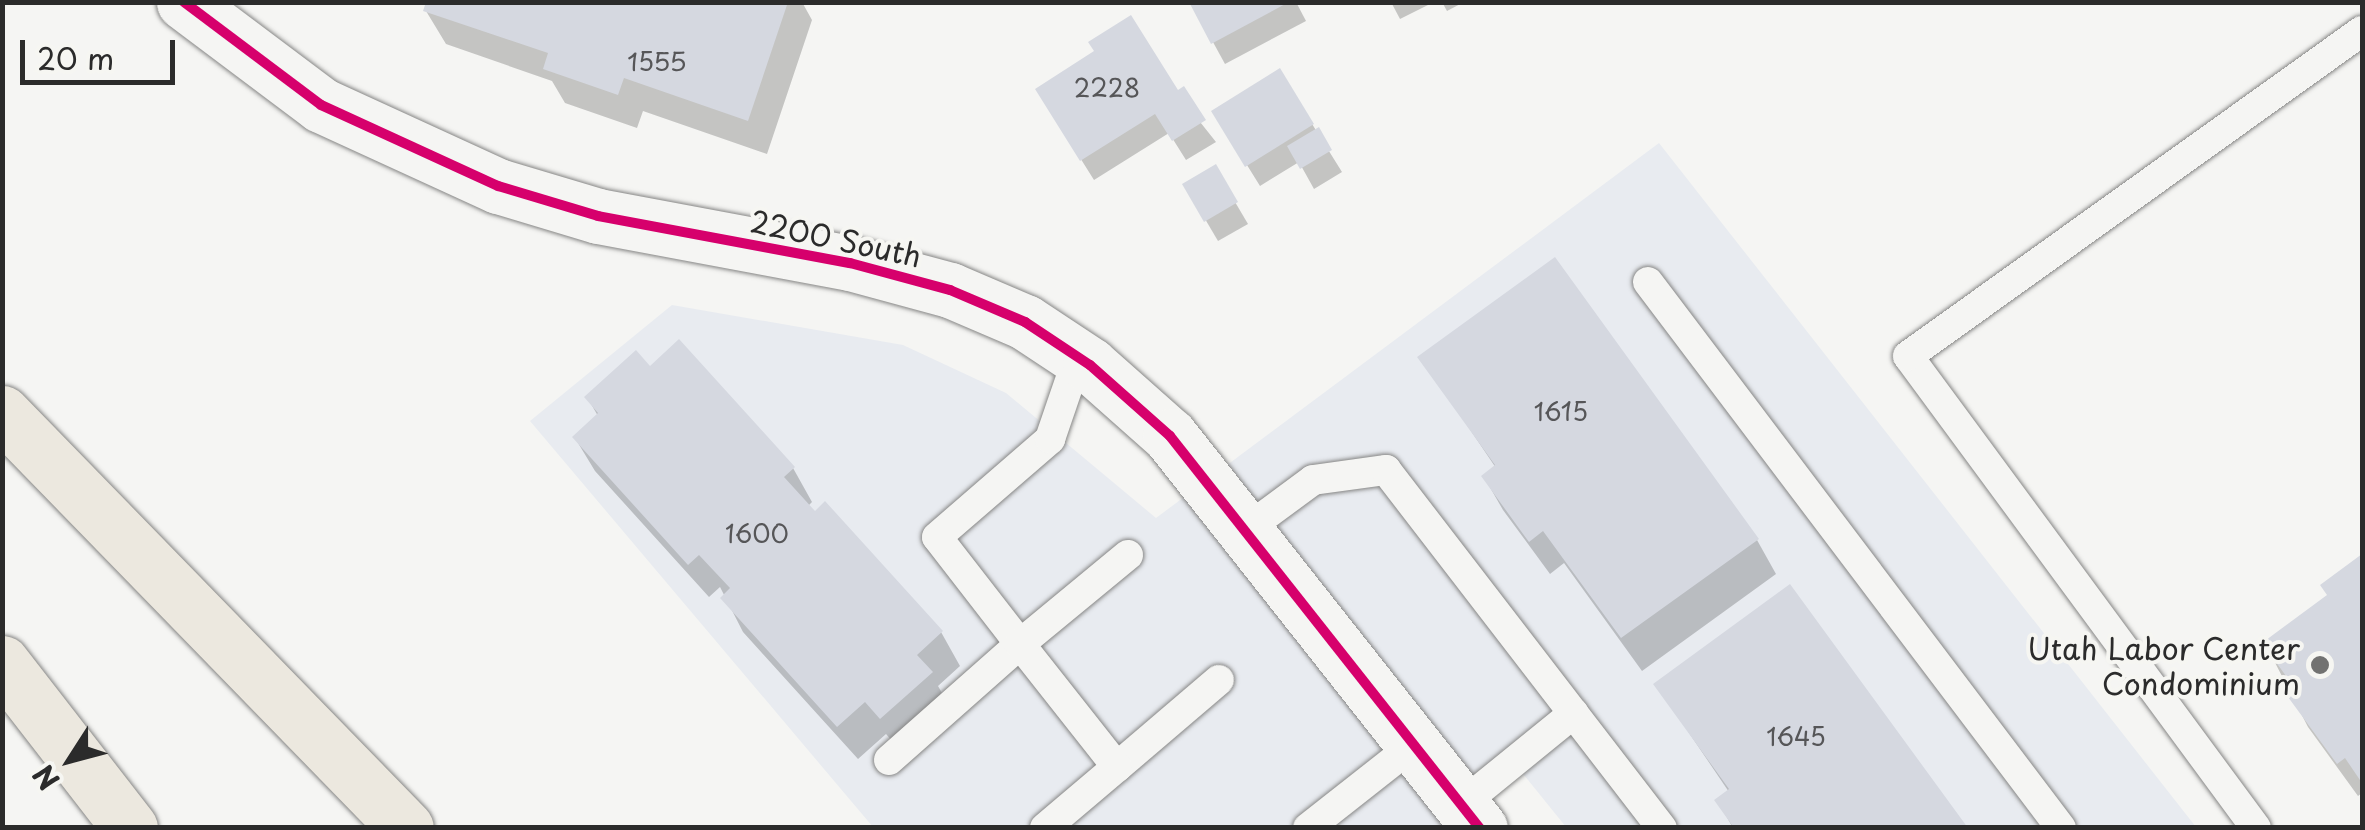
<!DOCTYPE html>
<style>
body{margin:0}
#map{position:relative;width:2365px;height:830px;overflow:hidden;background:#f5f5f3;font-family:"Playpen Sans",sans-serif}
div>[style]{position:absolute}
.built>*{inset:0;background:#e8ebf0}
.shadow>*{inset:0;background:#0003}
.building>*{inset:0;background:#d5d8e0}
.roads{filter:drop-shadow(0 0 2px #868685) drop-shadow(0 0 2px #868685)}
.lane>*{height:30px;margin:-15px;padding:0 15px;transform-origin:15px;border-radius:15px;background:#f5f5f3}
.street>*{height:55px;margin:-27.5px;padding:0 27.5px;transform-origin:27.5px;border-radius:27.5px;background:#f5f5f3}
.highway>*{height:55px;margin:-27.5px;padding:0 27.5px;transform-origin:27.5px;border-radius:27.5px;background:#ece8df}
.cycleway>*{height:10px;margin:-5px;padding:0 5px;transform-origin:5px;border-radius:5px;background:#d6006c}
.dots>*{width:28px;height:28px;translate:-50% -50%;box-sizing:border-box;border:5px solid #f6f6f2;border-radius:50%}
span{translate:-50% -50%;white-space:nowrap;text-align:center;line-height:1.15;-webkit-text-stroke:8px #f6f6f2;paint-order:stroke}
.number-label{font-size:25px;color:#565658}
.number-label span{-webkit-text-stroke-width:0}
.street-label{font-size:30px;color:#2b2b2b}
.poi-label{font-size:30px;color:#2b2b2b}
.right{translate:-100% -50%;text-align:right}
.frame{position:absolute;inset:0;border:5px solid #2b2b2b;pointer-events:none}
.north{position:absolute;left:20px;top:710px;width:100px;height:100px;-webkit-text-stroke:8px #f6f6f2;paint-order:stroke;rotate:234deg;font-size:28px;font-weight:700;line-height:40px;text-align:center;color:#2b2b2b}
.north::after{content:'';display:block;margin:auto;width:35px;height:45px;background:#2b2b2b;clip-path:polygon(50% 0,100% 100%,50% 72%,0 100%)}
.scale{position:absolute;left:20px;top:40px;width:155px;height:45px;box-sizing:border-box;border:5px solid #2b2b2b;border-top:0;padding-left:12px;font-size:30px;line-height:35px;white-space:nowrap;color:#2b2b2b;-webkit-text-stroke:8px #f6f6f2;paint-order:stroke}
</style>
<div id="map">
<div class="built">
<div style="clip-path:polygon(1659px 143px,2196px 827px,1566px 827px,1520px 770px,1447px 827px,873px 827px,530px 421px,672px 305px,903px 345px,1006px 393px,1156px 518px)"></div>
</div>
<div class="shadow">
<div style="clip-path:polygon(429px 2px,802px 2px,812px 20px,767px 154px,643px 111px,637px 128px,565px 103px,552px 81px,446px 44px,426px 11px)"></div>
<div style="clip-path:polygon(1191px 2px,1296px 2px,1306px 21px,1225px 64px)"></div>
<div style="clip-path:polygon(1391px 2px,1434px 2px,1400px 19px)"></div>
<div style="clip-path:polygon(1442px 2px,1464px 2px,1447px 11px)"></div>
<div style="clip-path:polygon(1279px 71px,1342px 172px,1314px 189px,1299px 162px,1260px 186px,1214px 112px)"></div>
<div style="clip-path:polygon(1177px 93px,1216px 142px,1186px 160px,1169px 133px,1094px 180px,1050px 110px)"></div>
<div style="clip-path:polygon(1215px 168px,1248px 224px,1218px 241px,1185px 185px)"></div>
<div style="clip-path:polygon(1421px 357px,1757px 540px,1776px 574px,1642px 671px,1564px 563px,1550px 574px,1503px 510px,1484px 477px,1496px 468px)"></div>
<div style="clip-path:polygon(649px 370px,793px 468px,812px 502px,807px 507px,941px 632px,960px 666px,938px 686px,950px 707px,901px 751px,886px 734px,858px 759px,743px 632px,720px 587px,709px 597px,595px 471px,575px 438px,598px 416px,587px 397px)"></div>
<div style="clip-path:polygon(2362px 557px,2362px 793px,2358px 796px,2308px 727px,2265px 643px,2329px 596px,2323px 586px)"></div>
<div style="clip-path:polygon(1656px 684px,1965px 828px,1733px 828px,1717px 800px,1729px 792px)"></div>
</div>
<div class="building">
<div style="clip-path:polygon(426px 2px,788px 2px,748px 121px,624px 78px,618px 95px,543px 69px,548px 53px,423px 11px)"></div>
<div style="clip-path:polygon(1189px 2px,1289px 2px,1211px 44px)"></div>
<div style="clip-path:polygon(1131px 15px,1178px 90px,1184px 86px,1206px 120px,1172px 141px,1155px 114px,1080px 161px,1035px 89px,1094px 51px,1088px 42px)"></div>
<div style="clip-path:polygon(1280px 68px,1314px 124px,1245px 167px,1211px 111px)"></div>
<div style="clip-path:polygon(1319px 127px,1332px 150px,1300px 169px,1287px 146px)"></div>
<div style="clip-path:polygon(1216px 164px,1238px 202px,1204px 222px,1182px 184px)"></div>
<div style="clip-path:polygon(1555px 257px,1759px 539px,1621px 638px,1543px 531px,1529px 542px,1481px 476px,1495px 465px,1417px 357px)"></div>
<div style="clip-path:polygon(679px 339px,795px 467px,784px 477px,815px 511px,825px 501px,943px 631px,917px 655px,933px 672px,880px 719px,865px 702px,837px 727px,720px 598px,730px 588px,699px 555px,688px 565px,572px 437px,598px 413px,584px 397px,636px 350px,650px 366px)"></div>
<div style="clip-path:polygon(2362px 554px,2362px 783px,2345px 758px,2337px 764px,2285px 693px,2294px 687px,2262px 643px,2327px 595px,2320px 585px)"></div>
<div style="clip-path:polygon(1790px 584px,1968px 828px,1734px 828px,1714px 800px,1729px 789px,1653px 684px)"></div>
</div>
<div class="roads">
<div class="lane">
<div style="left:1648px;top:282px;width:685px;rotate:52.9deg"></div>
<div style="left:1248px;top:528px;width:81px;rotate:-36.4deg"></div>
<div style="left:1313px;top:480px;width:74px;rotate:-7.8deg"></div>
<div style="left:1386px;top:470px;width:452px;rotate:52.4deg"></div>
<div style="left:889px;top:760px;width:175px;rotate:-41.5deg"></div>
<div style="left:1020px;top:644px;width:135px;rotate:-127.8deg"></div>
<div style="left:937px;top:537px;width:150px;rotate:-40.9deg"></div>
<div style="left:1050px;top:439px;width:87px;rotate:-71.1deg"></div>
<div style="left:1117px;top:767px;width:134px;rotate:-40.5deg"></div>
<div style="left:1462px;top:804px;width:144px;rotate:-39.1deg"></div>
<div style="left:1045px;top:828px;width:94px;rotate:-40.3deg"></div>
<div style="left:1117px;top:767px;width:157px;rotate:-128.3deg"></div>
<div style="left:1020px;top:644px;width:140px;rotate:-39.5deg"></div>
<div style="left:1308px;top:828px;width:137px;rotate:-38.2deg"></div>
<div style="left:2256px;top:828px;width:586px;rotate:-126.4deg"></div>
<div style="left:1908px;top:356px;width:558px;rotate:-35.6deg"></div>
</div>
<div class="street">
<div style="left:184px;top:2px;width:171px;rotate:36.9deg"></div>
<div style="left:321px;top:105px;width:195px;rotate:24.6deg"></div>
<div style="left:498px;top:186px;width:104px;rotate:16.7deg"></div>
<div style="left:598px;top:216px;width:256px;rotate:10.6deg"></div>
<div style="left:850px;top:263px;width:104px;rotate:15.1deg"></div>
<div style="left:950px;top:290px;width:82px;rotate:23.1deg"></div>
<div style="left:1025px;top:322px;width:78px;rotate:33.5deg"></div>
<div style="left:1090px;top:365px;width:107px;rotate:41.6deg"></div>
<div style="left:1170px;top:436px;width:500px;rotate:51.7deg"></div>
</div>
<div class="highway">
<div style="left:2px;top:413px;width:579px;rotate:45.77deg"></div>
<div style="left:2px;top:663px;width:209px;rotate:52.2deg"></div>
</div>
</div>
<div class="cycleway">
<div style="left:184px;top:2px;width:171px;rotate:36.9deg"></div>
<div style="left:321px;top:105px;width:195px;rotate:24.6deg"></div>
<div style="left:498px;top:186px;width:104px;rotate:16.7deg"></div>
<div style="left:598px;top:216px;width:256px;rotate:10.6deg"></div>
<div style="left:850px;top:263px;width:104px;rotate:15.1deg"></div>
<div style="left:950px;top:290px;width:82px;rotate:23.1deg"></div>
<div style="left:1025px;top:322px;width:78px;rotate:33.5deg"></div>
<div style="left:1090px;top:365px;width:107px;rotate:41.6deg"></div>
<div style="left:1170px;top:436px;width:500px;rotate:51.7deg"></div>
</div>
<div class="dots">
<div style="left:2320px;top:665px;background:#727271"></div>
</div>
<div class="number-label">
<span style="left:657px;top:61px">1555</span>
<span style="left:1107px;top:87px">2228</span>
<span style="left:1561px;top:411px">1615</span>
<span style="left:757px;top:533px">1600</span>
<span style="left:1796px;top:736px">1645</span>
</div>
<div class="street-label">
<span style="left:836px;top:238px;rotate:12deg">2200 South</span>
</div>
<div class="poi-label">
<span class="right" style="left:2300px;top:665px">Utah Labor Center<br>Condominium</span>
</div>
<div class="frame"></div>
<div class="north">N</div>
<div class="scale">20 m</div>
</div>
